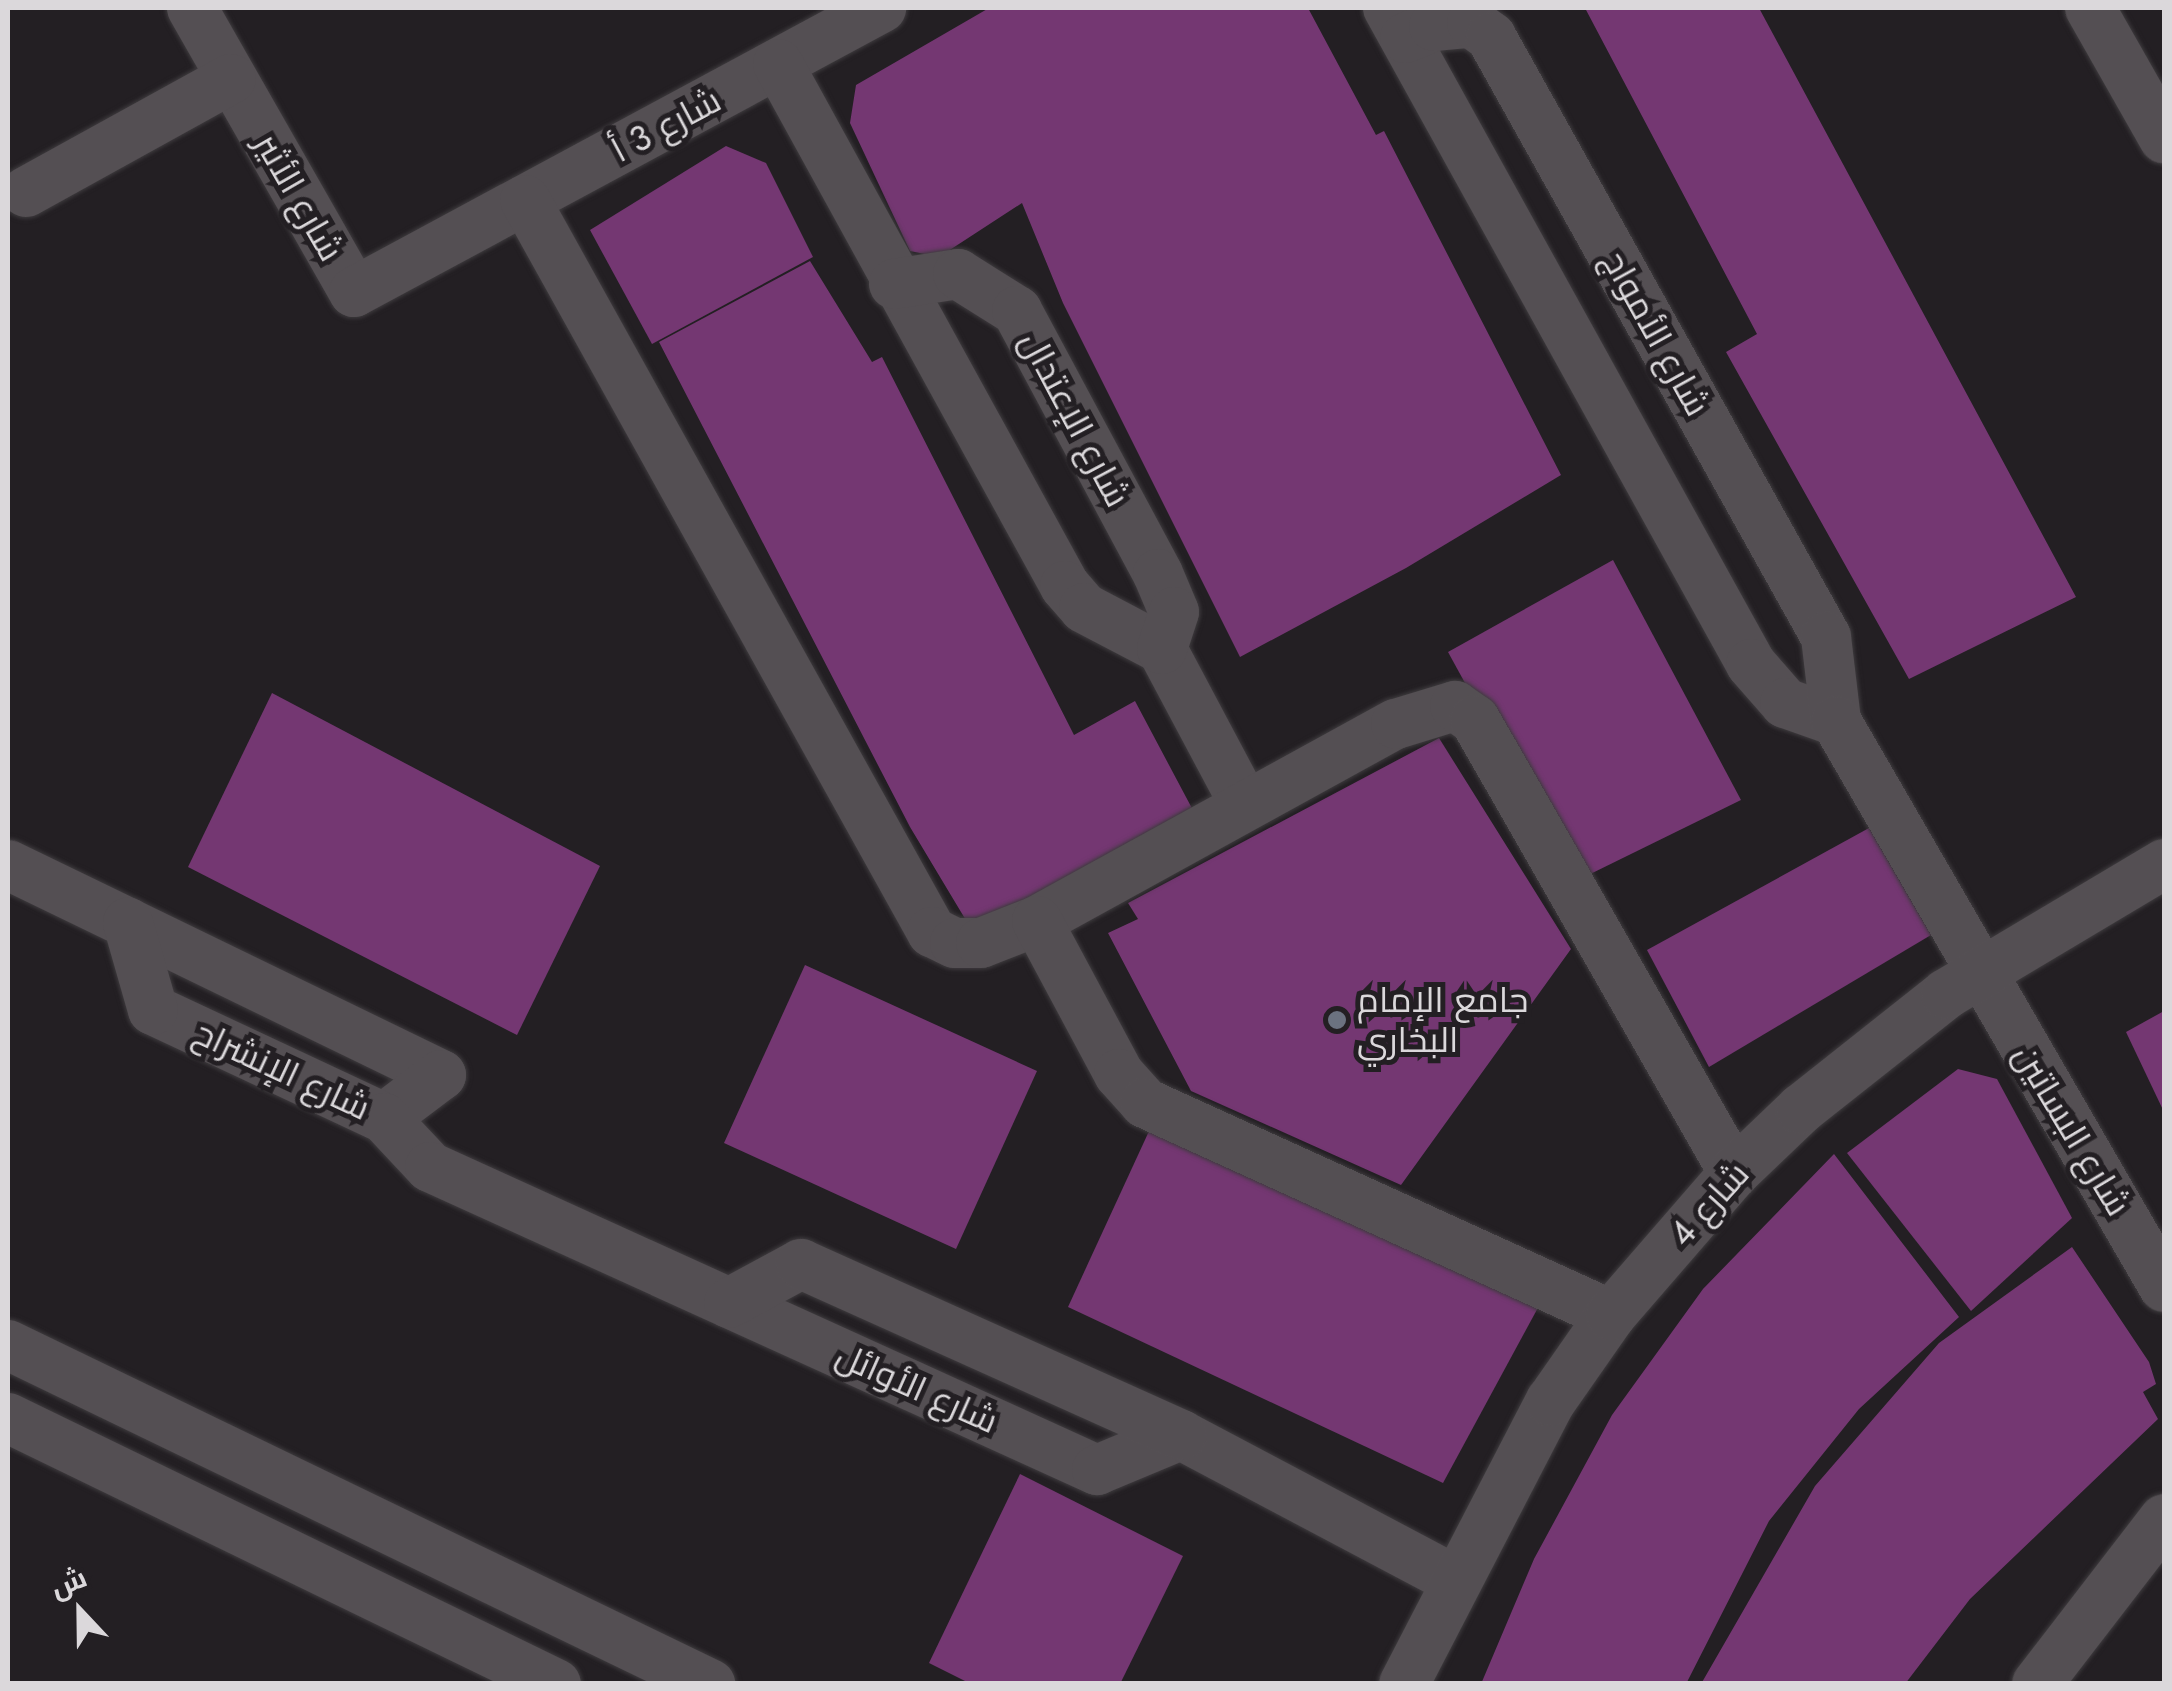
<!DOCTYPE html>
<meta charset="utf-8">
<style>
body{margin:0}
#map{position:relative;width:2172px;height:1691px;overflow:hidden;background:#231f23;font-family:Jost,Cairo,sans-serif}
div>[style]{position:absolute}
.building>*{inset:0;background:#743772}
.roads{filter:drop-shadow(0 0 2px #3e3b3e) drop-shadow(0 0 2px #3e3b3e)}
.minor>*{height:50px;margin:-25px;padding:0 25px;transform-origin:25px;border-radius:25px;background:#544f53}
.dots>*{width:28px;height:28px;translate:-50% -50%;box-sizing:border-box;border:5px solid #231f23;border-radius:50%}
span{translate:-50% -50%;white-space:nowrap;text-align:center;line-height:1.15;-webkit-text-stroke:10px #231f23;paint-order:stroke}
.street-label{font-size:35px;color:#dbd8db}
.poi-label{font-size:35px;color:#dbd8db}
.left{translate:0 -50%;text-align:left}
.frame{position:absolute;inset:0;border:10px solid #dbd8db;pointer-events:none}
.north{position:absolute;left:30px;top:1561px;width:100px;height:100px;-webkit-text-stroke:8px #231f23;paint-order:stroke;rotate:338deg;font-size:28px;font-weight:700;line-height:40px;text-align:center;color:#dbd8db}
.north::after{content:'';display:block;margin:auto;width:35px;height:45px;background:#dbd8db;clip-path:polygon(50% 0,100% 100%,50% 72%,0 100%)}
</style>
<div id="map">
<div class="building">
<div style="clip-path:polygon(989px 8px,1308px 8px,1376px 135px,1384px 131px,1561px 475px,1406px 568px,1240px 657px,1063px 303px,1022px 203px,939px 257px,910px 251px,850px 123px,856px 85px)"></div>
<div style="clip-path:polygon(1585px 8px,1759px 8px,2076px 597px,1909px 679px,1726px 352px,1757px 334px)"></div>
<div style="clip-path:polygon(726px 146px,766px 163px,813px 257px,652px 344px,590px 230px)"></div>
<div style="clip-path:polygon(810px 261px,872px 362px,882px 357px,1074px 735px,1135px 701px,1195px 814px,973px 932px,910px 827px,659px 342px)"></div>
<div style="clip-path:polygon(1613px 560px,1741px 800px,1574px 882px,1448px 652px)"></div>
<div style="clip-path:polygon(272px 693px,600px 866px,517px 1035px,188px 867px)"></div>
<div style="clip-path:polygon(1439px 738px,1571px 949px,1401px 1185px,1191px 1091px,1108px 933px,1138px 919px,1128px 903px)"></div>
<div style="clip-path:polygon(1869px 828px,1931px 935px,1709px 1067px,1647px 950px)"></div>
<div style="clip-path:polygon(805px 965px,1037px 1071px,956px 1249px,724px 1143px)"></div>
<div style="clip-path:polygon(2164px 1011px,2164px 1112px,2126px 1032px)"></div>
<div style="clip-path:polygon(1958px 1069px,1997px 1079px,2072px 1218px,1971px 1311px,1847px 1153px)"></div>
<div style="clip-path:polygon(1150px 1129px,1540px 1304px,1443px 1483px,1068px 1307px)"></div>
<div style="clip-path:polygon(1834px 1154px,1959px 1317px,1859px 1409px,1769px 1521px,1686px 1684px,1481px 1684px,1534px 1559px,1612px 1415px,1703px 1289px)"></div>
<div style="clip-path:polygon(2072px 1247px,2149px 1362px,2156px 1384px,2143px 1392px,2158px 1419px,1970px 1599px,1905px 1684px,1701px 1684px,1815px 1486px,1939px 1343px)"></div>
<div style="clip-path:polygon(1020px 1474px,1183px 1556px,1120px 1684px,971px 1684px,929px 1663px)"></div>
</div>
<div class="roads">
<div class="minor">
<div style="left:192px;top:8px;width:327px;rotate:60.3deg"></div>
<div style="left:354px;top:292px;width:599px;rotate:-28.32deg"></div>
<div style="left:1388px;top:8px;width:750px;rotate:61.04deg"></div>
<div style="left:1751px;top:664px;width:52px;rotate:48.9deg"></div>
<div style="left:1785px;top:703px;width:54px;rotate:19.4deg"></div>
<div style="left:2090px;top:8px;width:150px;rotate:60.4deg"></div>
<div style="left:1405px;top:38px;width:31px;rotate:-22deg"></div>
<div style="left:1434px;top:26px;width:38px;rotate:-5deg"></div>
<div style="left:1472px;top:23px;width:24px;rotate:36deg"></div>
<div style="left:1491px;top:37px;width:687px;rotate:60.82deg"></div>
<div style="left:1826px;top:637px;width:85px;rotate:83.2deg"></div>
<div style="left:1836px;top:721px;width:654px;rotate:59.91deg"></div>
<div style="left:778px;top:64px;width:596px;rotate:61.2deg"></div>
<div style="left:1065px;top:586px;width:29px;rotate:49deg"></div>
<div style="left:1084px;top:608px;width:88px;rotate:27.7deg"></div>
<div style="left:1162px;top:649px;width:174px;rotate:62deg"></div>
<div style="left:26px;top:192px;width:234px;rotate:-28.9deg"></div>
<div style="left:525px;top:200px;width:838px;rotate:60.93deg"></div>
<div style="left:932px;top:932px;width:25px;rotate:26deg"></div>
<div style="left:955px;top:943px;width:26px"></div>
<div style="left:981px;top:943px;width:60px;rotate:-21.4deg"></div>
<div style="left:1037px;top:921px;width:409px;rotate:-28.8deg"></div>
<div style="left:1396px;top:724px;width:62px;rotate:-17deg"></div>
<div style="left:1455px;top:706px;width:24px;rotate:35deg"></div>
<div style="left:1475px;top:720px;width:522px;rotate:60.24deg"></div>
<div style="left:894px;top:284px;width:65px;rotate:-8.9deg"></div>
<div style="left:958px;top:274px;width:70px;rotate:32.1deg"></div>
<div style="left:1017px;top:311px;width:298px;rotate:61.8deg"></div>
<div style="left:1158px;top:574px;width:41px;rotate:67.2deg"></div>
<div style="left:1174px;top:612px;width:39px;rotate:108deg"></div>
<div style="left:8px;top:865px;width:133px;rotate:25.8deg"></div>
<div style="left:128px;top:923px;width:348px;rotate:25.9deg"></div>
<div style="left:441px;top:1075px;width:71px;rotate:143deg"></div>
<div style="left:384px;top:1118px;width:255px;rotate:-154.9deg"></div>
<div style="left:153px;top:1010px;width:91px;rotate:-106deg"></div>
<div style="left:1037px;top:921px;width:174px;rotate:61.8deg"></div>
<div style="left:1119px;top:1074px;width:39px;rotate:48deg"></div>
<div style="left:1145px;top:1103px;width:512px;rotate:24.46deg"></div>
<div style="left:384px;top:1118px;width:67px;rotate:46.8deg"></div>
<div style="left:430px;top:1167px;width:733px;rotate:24.43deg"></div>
<div style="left:1097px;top:1470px;width:91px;rotate:-22.6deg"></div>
<div style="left:1181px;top:1435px;width:312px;rotate:27.9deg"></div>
<div style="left:729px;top:1303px;width:82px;rotate:-28.4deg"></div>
<div style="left:801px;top:1264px;width:417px;rotate:24.2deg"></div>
<div style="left:8px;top:1345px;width:780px;rotate:25.78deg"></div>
<div style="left:8px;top:1418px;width:609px;rotate:25.89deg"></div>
<div style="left:1404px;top:1684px;width:319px;rotate:-62.6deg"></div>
<div style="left:1551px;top:1401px;width:105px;rotate:-55.1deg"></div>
<div style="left:1611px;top:1315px;width:188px;rotate:-49.1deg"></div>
<div style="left:1734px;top:1173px;width:93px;rotate:-43.7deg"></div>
<div style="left:1801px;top:1109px;width:185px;rotate:-38.4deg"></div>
<div style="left:1946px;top:994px;width:254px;rotate:-30.8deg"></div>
<div style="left:2037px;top:1684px;width:208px;rotate:-52.4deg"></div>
</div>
</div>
<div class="dots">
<div style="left:1337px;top:1020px;background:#6b7280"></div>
</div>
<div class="street-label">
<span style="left:666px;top:125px;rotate:-28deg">شارع 3 أ</span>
<span style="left:299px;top:197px;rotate:60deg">شارع الأثير</span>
<span style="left:1656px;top:333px;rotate:61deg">شارع الأمواج</span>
<span style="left:1075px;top:419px;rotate:62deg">شارع الإعتدال</span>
<span style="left:282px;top:1070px;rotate:25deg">شارع الإنشراح</span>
<span style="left:2072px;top:1130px;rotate:59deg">شارع البساتين</span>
<span style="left:1709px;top:1204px;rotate:-48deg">شارع 4</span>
<span style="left:917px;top:1388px;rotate:24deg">شارع الأوائل</span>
</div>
<div class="poi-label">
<span class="left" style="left:1357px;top:1020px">جامع الإمام<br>البخاري</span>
</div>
<div class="frame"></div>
<div class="north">ش</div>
</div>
